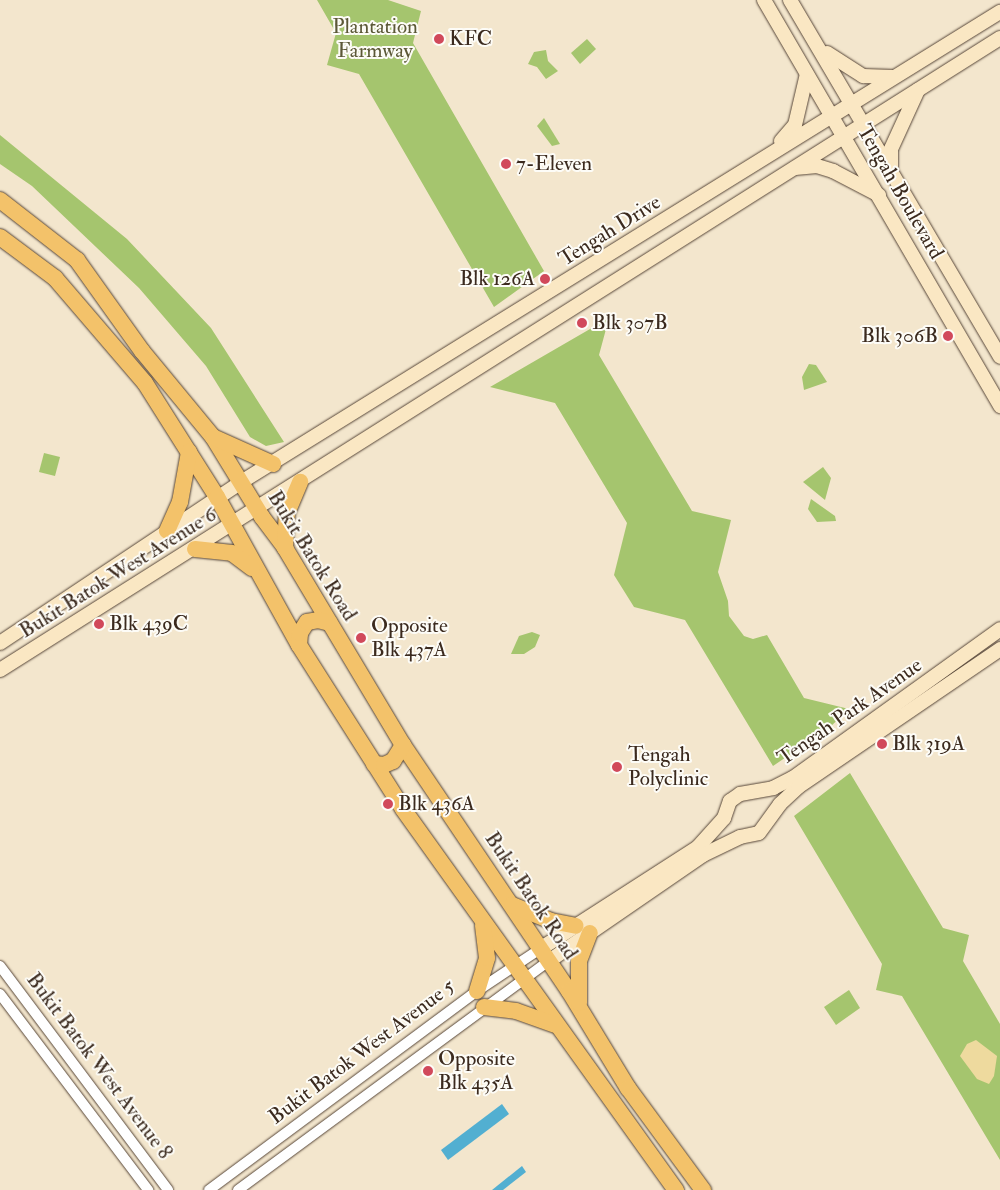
<!DOCTYPE html>
<style>
body{margin:0}
#map{position:relative;width:1000px;height:1190px;overflow:hidden;background:#f3e6cd;font-family:"IM FELL Double Pica",serif}
div>[style]{position:absolute}
.green>*{inset:0;background:#a5c56e}
.sand>*{inset:0;background:#eeda9e}
.water>*{inset:0;background:#52afd1}
.roads{filter:drop-shadow(0 0 1px #574638) drop-shadow(0 0 1px #574638)}
.street>*{height:10px;margin:-5px;padding:0 5px;transform-origin:5px;border-radius:5px;background:#fff}
.secondary>*{height:14px;margin:-7px;padding:0 7px;transform-origin:7px;border-radius:7px;background:#fae7c3}
.primary>*{height:16px;margin:-8px;padding:0 8px;transform-origin:8px;border-radius:8px;background:#f3c26a}
.dots>*{width:14px;height:14px;translate:-50% -50%;box-sizing:border-box;border:2px solid #fdfcf7;border-radius:50%}
span{translate:-50% -50%;white-space:nowrap;text-align:center;line-height:1.15;-webkit-text-stroke:4px #fdfcf7;paint-order:stroke}
.park-label{font-size:21px;color:#5b5836}
.poi-label{font-size:21px;color:#3b2a1e}
.left{translate:0 -50%;text-align:left}
.right{translate:-100% -50%;text-align:right}
.street-label{font-size:21px;color:#3b2a1e}
</style>
<div id="map">
<div class="green">
<div style="clip-path:polygon(317px 0,388px 0,421px 11px,413px 43px,544px 271px,494px 307px,359px 74px,327px 65px,336px 33px)"></div>
<div style="clip-path:polygon(587px 39px,596px 49px,580px 64px,571px 53px)"></div>
<div style="clip-path:polygon(546px 50px,548px 61px,558px 71px,546px 79px,537px 67px,528px 64px,534px 52px)"></div>
<div style="clip-path:polygon(544px 118px,560px 144px,552px 146px,537px 126px)"></div>
<div style="clip-path:polygon(0 135px,127px 239px,211px 328px,284px 442px,266px 446px,250px 437px,206px 366px,139px 288px,32px 186px,0 164px)"></div>
<div style="clip-path:polygon(609px 318px,599px 355px,692px 511px,731px 520px,718px 572px,728px 601px,729px 616px,744px 636px,753px 639px,767px 635px,804px 698px,849px 709px,829px 728px,773px 766px,685px 620px,634px 607px,614px 575px,627px 523px,555px 403px,490px 387px)"></div>
<div style="clip-path:polygon(809px 364px,816px 365px,827px 382px,804px 390px,802px 377px)"></div>
<div style="clip-path:polygon(44px 453px,60px 457px,55px 476px,39px 472px)"></div>
<div style="clip-path:polygon(823px 467px,831px 478px,825px 500px,803px 482px)"></div>
<div style="clip-path:polygon(811px 499px,835px 516px,836px 521px,817px 522px,808px 509px)"></div>
<div style="clip-path:polygon(532px 632px,540px 635px,535px 647px,524px 654px,511px 654px,519px 636px)"></div>
<div style="clip-path:polygon(850px 773px,943px 928px,969px 935px,963px 961px,1000px 1024px,1000px 1160px,902px 996px,876px 990px,882px 964px,794px 816px)"></div>
<div style="clip-path:polygon(849px 990px,860px 1008px,836px 1025px,824px 1007px)"></div>
</div>
<div class="sand">
<div style="clip-path:polygon(976px 1040px,997px 1056px,994px 1076px,989px 1084px,977px 1079px,960px 1056px,967px 1044px)"></div>
</div>
<div class="water">
<div style="clip-path:polygon(502px 1104px,509px 1114px,448px 1160px,441px 1150px)"></div>
<div style="clip-path:polygon(522px 1166px,526px 1172px,503px 1190px,492px 1190px)"></div>
</div>
<div class="roads">
<div class="street">
<div style="left:0;top:966px;width:280px;rotate:53.1deg"></div>
<div style="left:0;top:994px;width:246px;rotate:52.9deg"></div>
<div style="left:209px;top:1190px;width:334px;rotate:-36.6deg"></div>
<div style="left:477px;top:991px;width:76px;rotate:-33.7deg"></div>
<div style="left:238px;top:1190px;width:386px;rotate:-36.4deg"></div>
</div>
<div class="secondary">
<div style="left:764px;top:0;width:470px;rotate:59.8deg"></div>
<div style="left:790px;top:0;width:414px;rotate:59.5deg"></div>
<div style="left:827px;top:53px;width:43px;rotate:32.6deg"></div>
<div style="left:863px;top:76px;width:30px;rotate:2deg"></div>
<div style="left:781px;top:141px;width:21px;rotate:-49deg"></div>
<div style="left:795px;top:125px;width:52px;rotate:-76.8deg"></div>
<div style="left:795px;top:168px;width:22px;rotate:-5deg"></div>
<div style="left:817px;top:166px;width:17px;rotate:17deg"></div>
<div style="left:833px;top:171px;width:52px;rotate:27.6deg"></div>
<div style="left:891px;top:170px;width:21px;rotate:-90deg"></div>
<div style="left:891px;top:149px;width:65px;rotate:-65.4deg"></div>
<div style="left:0;top:643px;width:290px;rotate:-33.7deg"></div>
<div style="left:241px;top:482px;width:893px;rotate:-31.77deg"></div>
<div style="left:0;top:670px;width:1183px;rotate:-32.29deg"></div>
<div style="left:540px;top:949px;width:188px;rotate:-32.8deg"></div>
<div style="left:698px;top:847px;width:39px;rotate:-48deg"></div>
<div style="left:724px;top:818px;width:18px;rotate:-71deg"></div>
<div style="left:730px;top:801px;width:12px;rotate:-35deg"></div>
<div style="left:740px;top:794px;width:34px;rotate:-10deg"></div>
<div style="left:773px;top:788px;width:22px;rotate:-27deg"></div>
<div style="left:793px;top:778px;width:255px;rotate:-35.7deg"></div>
<div style="left:549px;top:961px;width:187px;rotate:-34.5deg"></div>
<div style="left:703px;top:855px;width:41px;rotate:-25.9deg"></div>
<div style="left:740px;top:837px;width:19px;rotate:-12deg"></div>
<div style="left:759px;top:833px;width:36px;rotate:-54deg"></div>
<div style="left:780px;top:804px;width:25px;rotate:-43deg"></div>
<div style="left:798px;top:787px;width:245px;rotate:-34.3deg"></div>
</div>
<div class="primary">
<div style="left:0;top:200px;width:98px;rotate:37.9deg"></div>
<div style="left:77px;top:260px;width:112px;rotate:54.5deg"></div>
<div style="left:142px;top:351px;width:112px;rotate:50.5deg"></div>
<div style="left:213px;top:437px;width:94px;rotate:58.5deg"></div>
<div style="left:262px;top:517px;width:39px;rotate:53deg"></div>
<div style="left:285px;top:548px;width:230px;rotate:59.1deg"></div>
<div style="left:403px;top:745px;width:297px;rotate:56deg"></div>
<div style="left:569px;top:991px;width:114px;rotate:58.7deg"></div>
<div style="left:628px;top:1088px;width:127px;rotate:53.7deg"></div>
<div style="left:0;top:237px;width:69px;rotate:36.7deg"></div>
<div style="left:55px;top:278px;width:138px;rotate:49.4deg"></div>
<div style="left:145px;top:383px;width:135px;rotate:57.7deg"></div>
<div style="left:217px;top:497px;width:169px;rotate:61deg"></div>
<div style="left:299px;top:645px;width:194px;rotate:57.6deg"></div>
<div style="left:403px;top:809px;width:469px;rotate:54.4deg"></div>
<div style="left:213px;top:437px;width:66px;rotate:24.2deg"></div>
<div style="left:167px;top:531px;width:32px;rotate:-66deg"></div>
<div style="left:180px;top:502px;width:51px;rotate:-79.8deg"></div>
<div style="left:285px;top:548px;width:35px;rotate:-87deg"></div>
<div style="left:287px;top:513px;width:34px;rotate:-67deg"></div>
<div style="left:195px;top:549px;width:37px;rotate:6deg"></div>
<div style="left:232px;top:553px;width:25px;rotate:37deg"></div>
<div style="left:299px;top:645px;width:12px;rotate:-85deg"></div>
<div style="left:300px;top:633px;width:13px;rotate:-58deg"></div>
<div style="left:307px;top:622px;width:11px;rotate:-10deg"></div>
<div style="left:318px;top:620px;width:12px;rotate:14deg"></div>
<div style="left:374px;top:764px;width:10px;rotate:6deg"></div>
<div style="left:384px;top:765px;width:10px;rotate:-24deg"></div>
<div style="left:393px;top:761px;width:19px;rotate:-58deg"></div>
<div style="left:512px;top:905px;width:42px;rotate:22.3deg"></div>
<div style="left:551px;top:921px;width:25px;rotate:11deg"></div>
<div style="left:477px;top:991px;width:34px;rotate:-73deg"></div>
<div style="left:487px;top:958px;width:33px;rotate:-97deg"></div>
<div style="left:579px;top:1003px;width:42px;rotate:-90deg"></div>
<div style="left:579px;top:961px;width:30px;rotate:-69deg"></div>
<div style="left:484px;top:1007px;width:32px;rotate:7deg"></div>
<div style="left:516px;top:1011px;width:41px;rotate:19.7deg"></div>
</div>
</div>
<div class="dots">
<div style="left:439px;top:39px;background:#d1495b"></div>
<div style="left:506px;top:164px;background:#d1495b"></div>
<div style="left:545px;top:279px;background:#d1495b"></div>
<div style="left:582px;top:323px;background:#d1495b"></div>
<div style="left:948px;top:336px;background:#d1495b"></div>
<div style="left:99px;top:624px;background:#d1495b"></div>
<div style="left:361px;top:638px;background:#d1495b"></div>
<div style="left:882px;top:744px;background:#d1495b"></div>
<div style="left:617px;top:767px;background:#d1495b"></div>
<div style="left:388px;top:804px;background:#d1495b"></div>
<div style="left:428px;top:1071px;background:#d1495b"></div>
</div>
<div class="park-label">
<span style="left:375px;top:39px">Plantation<br>Farmway</span>
</div>
<div class="poi-label">
<span class="left" style="left:449px;top:39px">KFC</span>
<span class="left" style="left:516px;top:164px">7-Eleven</span>
<span class="right" style="left:535px;top:279px">Blk 126A</span>
<span class="left" style="left:592px;top:323px">Blk 307B</span>
<span class="right" style="left:938px;top:336px">Blk 306B</span>
<span class="left" style="left:109px;top:624px">Blk 439C</span>
<span class="left" style="left:371px;top:638px">Opposite<br>Blk 437A</span>
<span class="left" style="left:892px;top:744px">Blk 319A</span>
<span class="left" style="left:628px;top:767px">Tengah<br>Polyclinic</span>
<span class="left" style="left:398px;top:804px">Blk 436A</span>
<span class="left" style="left:438px;top:1071px">Opposite<br>Blk 435A</span>
</div>
<div class="street-label">
<span style="left:900px;top:192px;rotate:60deg">Tengah Boulevard</span>
<span style="left:610px;top:231px;rotate:-32deg">Tengah Drive</span>
<span style="left:312px;top:556px;rotate:58deg">Bukit Batok Road</span>
<span style="left:118px;top:573px;rotate:-32deg">Bukit Batok West Avenue 6</span>
<span style="left:850px;top:712px;rotate:-35deg">Tengah Park Avenue</span>
<span style="left:531px;top:896px;rotate:56deg">Bukit Batok Road</span>
<span style="left:362px;top:1052px;rotate:-37deg">Bukit Batok West Avenue 5</span>
<span style="left:99px;top:1066px;rotate:53deg">Bukit Batok West Avenue 8</span>
</div>
</div>
